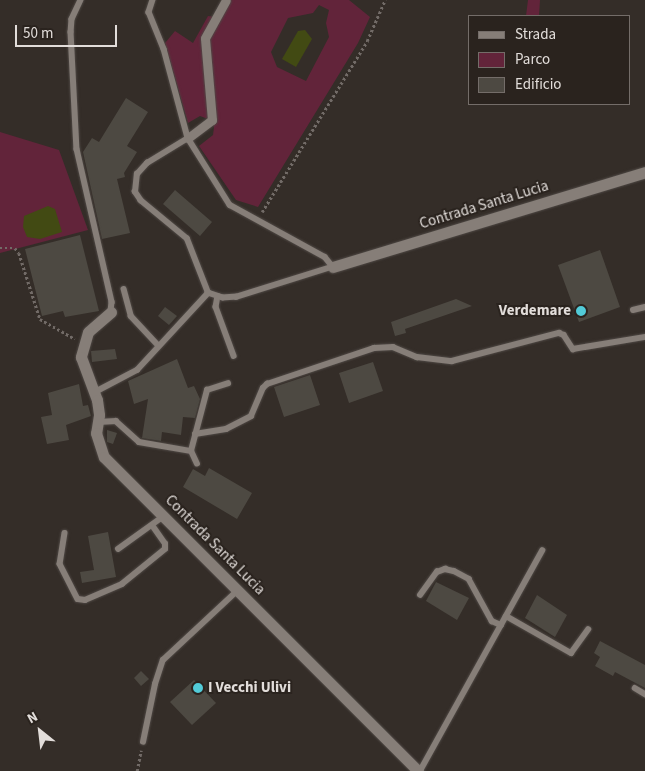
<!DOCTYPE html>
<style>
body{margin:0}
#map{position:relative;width:645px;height:771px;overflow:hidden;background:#342d28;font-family:"Source Sans 3",sans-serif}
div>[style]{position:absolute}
.green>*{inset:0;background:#62243a}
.water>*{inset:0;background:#424a13}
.building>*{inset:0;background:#4d4942}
.path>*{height:2.5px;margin-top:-1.25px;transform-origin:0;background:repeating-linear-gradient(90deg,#726b67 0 2.5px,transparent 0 5px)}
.roads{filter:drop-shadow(0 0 1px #4f4945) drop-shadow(0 0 1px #4f4945)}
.service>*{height:5.5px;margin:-2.75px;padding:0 2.75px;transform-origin:2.75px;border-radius:2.75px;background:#867e78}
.pedestrian>*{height:9px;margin:-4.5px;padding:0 4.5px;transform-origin:4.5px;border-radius:4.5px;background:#867e78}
.minor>*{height:11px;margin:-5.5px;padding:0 5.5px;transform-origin:5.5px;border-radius:5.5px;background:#867e78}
.dots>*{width:14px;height:14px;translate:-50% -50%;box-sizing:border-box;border:2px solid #2a231e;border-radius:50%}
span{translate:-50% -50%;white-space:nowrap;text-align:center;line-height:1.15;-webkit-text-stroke:4px #2a231e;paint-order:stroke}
.street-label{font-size:15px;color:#e2ddda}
.poi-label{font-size:15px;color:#e2ddda;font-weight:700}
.right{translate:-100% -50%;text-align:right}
.left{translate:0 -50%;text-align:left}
.legend{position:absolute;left:468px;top:15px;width:162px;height:90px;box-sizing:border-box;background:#2a231e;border:1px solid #746d69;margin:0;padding:6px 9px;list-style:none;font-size:15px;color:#e2ddda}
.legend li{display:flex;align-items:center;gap:10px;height:25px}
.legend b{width:25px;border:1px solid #746d69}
.north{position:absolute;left:15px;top:706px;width:50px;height:50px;-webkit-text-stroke:4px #2a231e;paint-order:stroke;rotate:331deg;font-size:14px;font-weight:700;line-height:20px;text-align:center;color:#e2ddda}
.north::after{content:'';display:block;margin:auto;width:18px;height:22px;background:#e2ddda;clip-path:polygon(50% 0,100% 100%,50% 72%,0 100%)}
.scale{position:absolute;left:15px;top:25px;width:102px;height:22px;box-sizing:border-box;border:2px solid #e2ddda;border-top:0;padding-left:6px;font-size:15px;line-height:18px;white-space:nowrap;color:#e2ddda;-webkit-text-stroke:4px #2a231e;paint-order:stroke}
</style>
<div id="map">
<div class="green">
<div style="clip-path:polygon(evenodd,230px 0,349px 0,370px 17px,358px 43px,258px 207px,236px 200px,199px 146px,213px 135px,214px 127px,208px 119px,200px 116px,188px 123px,165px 43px,175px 31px,193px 43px,208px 16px,215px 17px,230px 0,319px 5px,329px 10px,326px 23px,329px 37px,306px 81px,277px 67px,271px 52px,288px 18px,313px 13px,319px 5px)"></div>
<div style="clip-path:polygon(528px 0,540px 0,539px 16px,526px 16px)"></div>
<div style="clip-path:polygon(0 132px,59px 150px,88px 230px,0 253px)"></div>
</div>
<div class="water">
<div style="clip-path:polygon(305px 30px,312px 39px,296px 67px,282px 59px,298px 31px)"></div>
<div style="clip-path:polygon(48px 206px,55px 209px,62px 232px,40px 239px,27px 237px,23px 227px,24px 216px)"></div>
</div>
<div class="building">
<div style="clip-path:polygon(126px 98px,148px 112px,127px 146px,137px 152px,124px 173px,125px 177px,117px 179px,130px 233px,102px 239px,83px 152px,92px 138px,99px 142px)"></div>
<div style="clip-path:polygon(175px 190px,212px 222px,200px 236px,163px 204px)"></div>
<div style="clip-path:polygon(80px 235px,99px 311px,65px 317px,63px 311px,42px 316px,25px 249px)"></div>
<div style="clip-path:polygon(600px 250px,620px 307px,579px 322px,558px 265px)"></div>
<div style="clip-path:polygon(456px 299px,472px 306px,405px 329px,406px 333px,395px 336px,391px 322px)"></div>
<div style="clip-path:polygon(165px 307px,177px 316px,169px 325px,158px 316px)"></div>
<div style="clip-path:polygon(115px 349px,117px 359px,92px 362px,91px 351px)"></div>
<div style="clip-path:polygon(177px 359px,188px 388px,194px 386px,200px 399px,195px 418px,183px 417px,181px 435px,162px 432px,161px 441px,142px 438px,148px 399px,134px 404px,128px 381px)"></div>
<div style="clip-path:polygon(373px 362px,383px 391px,349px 403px,339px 373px)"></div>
<div style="clip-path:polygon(310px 375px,320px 405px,284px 417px,274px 387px)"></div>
<div style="clip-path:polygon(79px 384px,83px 406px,88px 405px,91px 416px,66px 425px,69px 440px,47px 444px,41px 417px,52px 415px,48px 393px)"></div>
<div style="clip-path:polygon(107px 430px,117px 433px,113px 444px,107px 442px)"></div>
<div style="clip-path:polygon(209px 468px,252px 493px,237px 519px,183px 487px,193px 469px,205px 476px)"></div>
<div style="clip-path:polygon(108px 532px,116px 577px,82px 583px,80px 572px,94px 570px,88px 536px)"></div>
<div style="clip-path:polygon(436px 582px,469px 598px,457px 620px,426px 601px)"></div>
<div style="clip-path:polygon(537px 595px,567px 615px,555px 637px,525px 618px)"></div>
<div style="clip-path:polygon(600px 641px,645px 665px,645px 688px,615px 672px,613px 676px,595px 666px,600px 657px,594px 653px)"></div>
<div style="clip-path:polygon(141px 671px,149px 679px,141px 686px,134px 678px)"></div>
<div style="clip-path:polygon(194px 680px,216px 703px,192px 725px,170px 702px)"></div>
</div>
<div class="path">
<div style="left:262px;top:212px;width:201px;rotate:-58.4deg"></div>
<div style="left:367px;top:41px;width:45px;rotate:-66.3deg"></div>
<div style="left:0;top:248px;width:15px"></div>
<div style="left:15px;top:248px;width:6px;rotate:51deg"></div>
<div style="left:19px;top:253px;width:69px;rotate:72.3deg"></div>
<div style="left:40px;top:319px;width:40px;rotate:29.7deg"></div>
<div style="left:137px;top:771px;width:21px;rotate:-79deg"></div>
</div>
<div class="roads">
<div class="service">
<div style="left:81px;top:0;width:21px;rotate:115deg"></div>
<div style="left:72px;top:19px;width:13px;rotate:94deg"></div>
<div style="left:71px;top:32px;width:117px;rotate:87.1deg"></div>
<div style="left:77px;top:149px;width:157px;rotate:77.1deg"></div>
<div style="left:112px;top:302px;width:10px;rotate:96deg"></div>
<div style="left:153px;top:0;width:13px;rotate:108deg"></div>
<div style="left:149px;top:12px;width:40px;rotate:68deg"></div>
<div style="left:164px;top:49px;width:92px;rotate:74.9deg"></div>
<div style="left:188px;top:138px;width:79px;rotate:57.9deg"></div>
<div style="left:230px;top:205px;width:108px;rotate:28.7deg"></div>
<div style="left:325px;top:257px;width:13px;rotate:51deg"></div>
<div style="left:333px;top:267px;width:101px;rotate:162.6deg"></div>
<div style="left:237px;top:297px;width:14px;rotate:176deg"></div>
<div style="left:223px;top:298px;width:16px;rotate:-162deg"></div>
<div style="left:124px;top:289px;width:28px;rotate:75deg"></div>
<div style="left:131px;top:316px;width:40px;rotate:47deg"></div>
<div style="left:218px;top:296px;width:11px;rotate:100deg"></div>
<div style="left:216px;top:307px;width:52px;rotate:69.8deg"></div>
<div style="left:633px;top:310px;width:12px;rotate:-14deg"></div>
<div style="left:95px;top:392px;width:47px;rotate:-27.6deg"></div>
<div style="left:137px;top:370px;width:105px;rotate:-47.3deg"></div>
<div style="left:208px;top:293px;width:58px;rotate:-111.3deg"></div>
<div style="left:187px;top:239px;width:60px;rotate:-140.4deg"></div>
<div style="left:141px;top:201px;width:11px;rotate:-124deg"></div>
<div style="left:135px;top:192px;width:18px;rotate:-84deg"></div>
<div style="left:137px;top:174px;width:15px;rotate:-48deg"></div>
<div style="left:147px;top:163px;width:48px;rotate:-31.4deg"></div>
<div style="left:98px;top:422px;width:18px;rotate:-3deg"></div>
<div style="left:116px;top:421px;width:31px;rotate:42deg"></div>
<div style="left:139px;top:442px;width:53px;rotate:9.8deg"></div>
<div style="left:195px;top:434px;width:31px;rotate:-9deg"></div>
<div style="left:226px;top:429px;width:28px;rotate:-27deg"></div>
<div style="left:251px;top:416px;width:30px;rotate:-67deg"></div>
<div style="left:263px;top:388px;width:6px;rotate:-45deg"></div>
<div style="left:267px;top:384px;width:113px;rotate:-18.6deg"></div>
<div style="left:374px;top:348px;width:19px;rotate:-3deg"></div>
<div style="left:393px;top:347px;width:26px;rotate:23deg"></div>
<div style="left:417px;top:357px;width:35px;rotate:7deg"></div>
<div style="left:452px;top:361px;width:111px;rotate:-14.7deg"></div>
<div style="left:559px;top:333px;width:5px;rotate:22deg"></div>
<div style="left:564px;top:335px;width:17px;rotate:57deg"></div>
<div style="left:573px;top:349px;width:73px;rotate:-9.5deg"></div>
<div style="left:197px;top:464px;width:14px;rotate:-115deg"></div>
<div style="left:191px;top:451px;width:63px;rotate:-75.3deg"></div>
<div style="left:207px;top:390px;width:22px;rotate:-18deg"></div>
<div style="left:65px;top:533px;width:31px;rotate:99deg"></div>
<div style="left:60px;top:564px;width:39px;rotate:63deg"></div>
<div style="left:78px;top:599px;width:7px;rotate:8deg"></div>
<div style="left:85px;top:600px;width:40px;rotate:-23.4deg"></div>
<div style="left:122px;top:584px;width:55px;rotate:-39.1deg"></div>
<div style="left:165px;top:549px;width:5px;rotate:-90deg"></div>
<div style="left:165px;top:544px;width:21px;rotate:-125deg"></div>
<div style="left:118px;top:549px;width:57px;rotate:-35.7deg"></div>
<div style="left:420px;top:595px;width:29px;rotate:-54deg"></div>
<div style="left:437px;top:572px;width:9px;rotate:-21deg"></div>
<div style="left:445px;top:569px;width:9px;rotate:13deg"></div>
<div style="left:454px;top:571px;width:17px;rotate:28deg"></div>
<div style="left:469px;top:579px;width:48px;rotate:61.3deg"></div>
<div style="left:492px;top:621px;width:10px;rotate:24deg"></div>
<div style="left:506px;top:616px;width:75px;rotate:29.6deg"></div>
<div style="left:571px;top:653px;width:29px;rotate:-54deg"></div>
<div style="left:635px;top:688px;width:12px;rotate:31deg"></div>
<div style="left:143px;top:742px;width:59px;rotate:-78.3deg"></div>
<div style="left:155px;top:684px;width:25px;rotate:-72deg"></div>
<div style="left:163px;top:660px;width:103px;rotate:-43deg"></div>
<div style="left:420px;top:771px;width:252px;rotate:-61deg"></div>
</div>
<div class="pedestrian">
<div style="left:188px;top:138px;width:30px;rotate:-37deg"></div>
<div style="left:212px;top:120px;width:82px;rotate:-94.9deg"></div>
<div style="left:205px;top:38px;width:43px;rotate:-61.1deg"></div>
</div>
<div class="minor">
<div style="left:333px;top:267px;width:326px;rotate:-16.9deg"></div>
<div style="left:111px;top:312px;width:30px;rotate:139deg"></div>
<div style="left:88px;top:332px;width:26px;rotate:106deg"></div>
<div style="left:81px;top:357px;width:46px;rotate:69.6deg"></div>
<div style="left:97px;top:400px;width:15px;rotate:82deg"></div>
<div style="left:99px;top:415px;width:18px;rotate:99deg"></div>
<div style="left:96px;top:433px;width:25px;rotate:72deg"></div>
<div style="left:104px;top:457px;width:444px;rotate:45deg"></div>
</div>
</div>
<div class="dots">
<div style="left:581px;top:311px;background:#52cbd8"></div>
<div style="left:198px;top:688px;background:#52cbd8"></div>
</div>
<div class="street-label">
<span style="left:484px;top:205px;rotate:-17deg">Contrada Santa Lucia</span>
<span style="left:215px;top:545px;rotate:45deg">Contrada Santa Lucia</span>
</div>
<div class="poi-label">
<span class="right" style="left:571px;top:311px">Verdemare</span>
<span class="left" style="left:208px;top:688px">I Vecchi Ulivi</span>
</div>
<ul class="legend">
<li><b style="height:6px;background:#867e78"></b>Strada</li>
<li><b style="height:14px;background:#62243a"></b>Parco</li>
<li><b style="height:14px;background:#4d4942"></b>Edificio</li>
</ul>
<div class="north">N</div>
<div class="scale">50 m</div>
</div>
